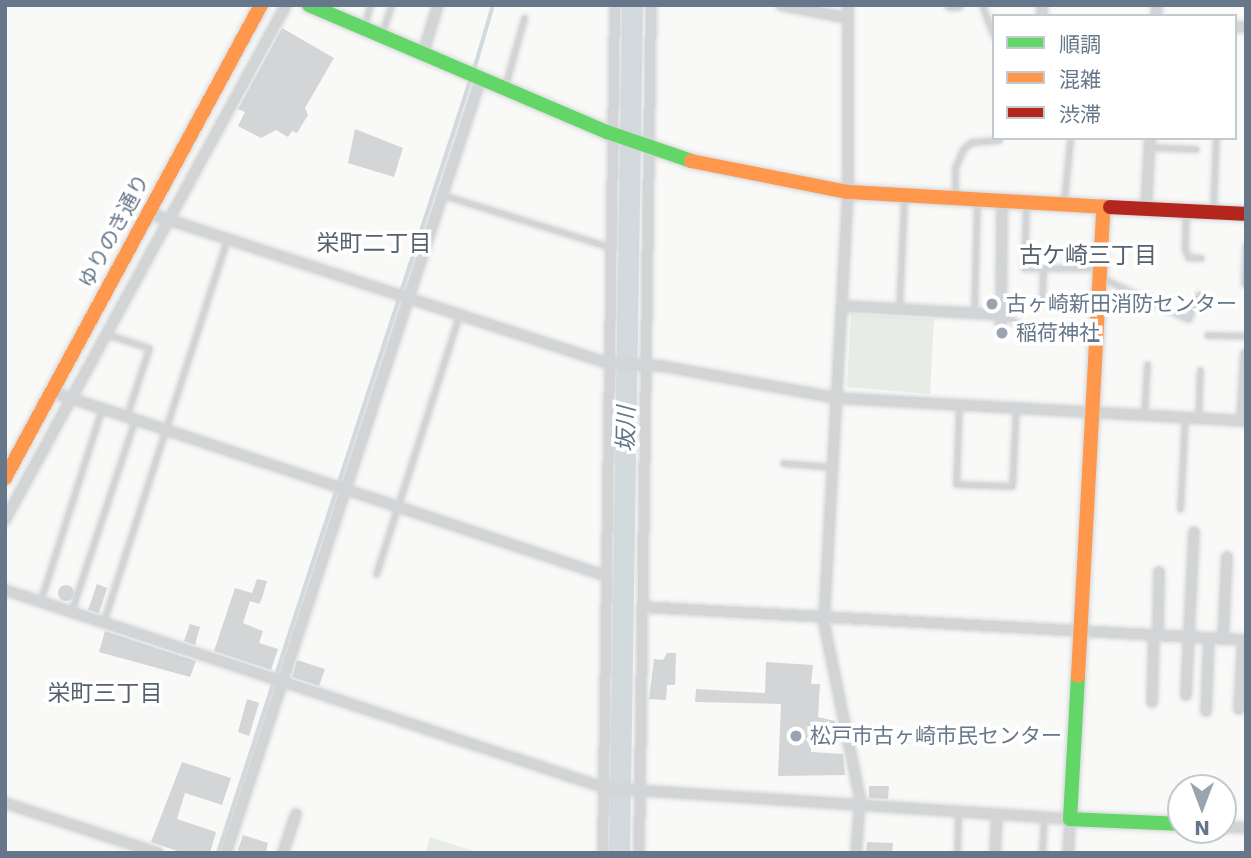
<!DOCTYPE html>
<meta charset="utf-8">
<style>
body{margin:0}
#map{position:relative;width:1251px;height:858px;overflow:hidden;background:#f9f9f8;font-family:"DejaVu Sans","Noto Sans JP",sans-serif}
div>[style]{position:absolute}
.green>*{inset:0;background:#e8ece6}
.stream>*{height:3.5px;margin:-1.75px;padding:0 1.75px;transform-origin:1.75px;border-radius:1.75px;background:#d3dade}
.river>*{height:21px;margin:-10.5px;padding:0 10.5px;transform-origin:10.5px;border-radius:10.5px;background:#d3dade}
.building>*{inset:0;background:#d3d5d6}
.round{border-radius:50%}
.roads{filter:drop-shadow(0 0 2px #d4d6d8) drop-shadow(0 0 2px #d4d6d8)}
.lane>*{height:5px;margin:-2.5px;padding:0 2.5px;transform-origin:2.5px;border-radius:2.5px;background:#d3d4d5}
.street>*{height:10px;margin:-5px;padding:0 5px;transform-origin:5px;border-radius:5px;background:#d3d4d5}
.fast>*{height:14px;margin:-7px;padding:0 7px;transform-origin:7px;border-radius:7px;background:#63d668}
.slow>*{height:14px;margin:-7px;padding:0 7px;transform-origin:7px;border-radius:7px;background:#ff974d}
.jam>*{height:14px;margin:-7px;padding:0 7px;transform-origin:7px;border-radius:7px;background:#b3261e}
.dots>*{width:19px;height:19px;translate:-50% -50%;box-sizing:border-box;border:4px solid #fff;border-radius:50%}
span{translate:-50% -50%;white-space:nowrap;text-align:center;line-height:1.15;-webkit-text-stroke:7px #fff;paint-order:stroke}
.street-label{font-size:21px;color:#66778b}
.poi-label{font-size:21px;color:#66778b}
.left{translate:0 -50%;text-align:left}
.neighbourhood-label{font-size:23px;color:#55616f}
.water-label{font-size:23px;color:#627886;font-style:italic}
.frame{position:absolute;inset:0;border:7px solid #66778b;pointer-events:none}
.legend{position:absolute;left:992px;top:14px;width:245px;height:126px;box-sizing:border-box;background:#fff;border:2px solid #c2c9d1;margin:0;padding:9px 12px;list-style:none;font-size:21px;color:#66778b}
.legend li{display:flex;align-items:center;gap:14px;height:35px}
.legend b{width:35px;border:2px solid #c2c9d1}
.north{position:absolute;left:1167px;top:774px;width:70px;height:70px;box-sizing:border-box;background:#fff;border:2px solid #c2c9d1;border-radius:50%;rotate:180deg;font-size:19px;font-weight:700;line-height:28px;text-align:center;color:#66778b}
.north::after{content:'';display:block;margin:auto;width:24px;height:32px;background:#99a4b1;clip-path:polygon(50% 0,100% 100%,50% 72%,0 100%)}
</style>
<div id="map">
<div class="green">
<div style="clip-path:polygon(851px 314px,934px 319px,930px 394px,847px 387px)"></div>
<div style="clip-path:polygon(430px 837px,479px 853px,425px 853px)"></div>
</div>
<div class="stream">
<div style="left:474px;top:70px;width:68px;rotate:-73.7deg"></div>
<div style="left:218px;top:853px;width:815px;rotate:-71.92deg"></div>
</div>
<div class="river">
<div style="left:619px;top:853px;width:848px;rotate:-89.12deg"></div>
</div>
<div class="building">
<div style="clip-path:polygon(282px 28px,334px 58px,305px 108px,308px 115px,297px 133px,292px 131px,288px 137px,276px 130px,261px 138px,238px 126px,245px 112px,238px 109px)"></div>
<div style="clip-path:polygon(355px 129px,403px 148px,394px 177px,348px 163px)"></div>
<div style="clip-path:polygon(257px 579px,267px 581px,262px 598px,259px 604px,250px 601px,243px 623px,263px 631px,259px 643px,278px 649px,271px 670px,214px 651px,235px 588px,252px 593px)"></div>
<div style="clip-path:polygon(97px 584px,107px 588px,99px 613px,88px 610px)"></div>
<div class="round" style="left:58px;top:585px;width:16px;height:16px"></div>
<div style="clip-path:polygon(190px 624px,200px 627px,195px 645px,184px 641px)"></div>
<div style="clip-path:polygon(105px 631px,196px 661px,190px 677px,99px 652px)"></div>
<div style="clip-path:polygon(667px 653px,676px 653px,675px 685px,667px 685px,666px 700px,649px 699px,654px 659px,663px 660px)"></div>
<div style="clip-path:polygon(297px 660px,325px 669px,319px 686px,292px 677px)"></div>
<div style="clip-path:polygon(766px 662px,813px 665px,811px 684px,820px 684px,818px 717px,835px 721px,835px 729px,812px 730px,811px 752px,843px 754px,845px 775px,778px 776px,781px 704px,695px 702px,696px 689px,765px 693px)"></div>
<div style="clip-path:polygon(247px 699px,259px 703px,249px 736px,238px 732px)"></div>
<div style="clip-path:polygon(182px 762px,231px 778px,222px 805px,185px 793px,177px 819px,216px 832px,210px 853px,183px 853px,151px 842px)"></div>
<div style="clip-path:polygon(869px 786px,889px 786px,888px 799px,869px 798px)"></div>
<div style="clip-path:polygon(243px 835px,268px 843px,266px 852px,237px 853px)"></div>
<div style="clip-path:polygon(867px 842px,893px 843px,892px 853px,866px 853px)"></div>
</div>
<div class="roads">
<div class="lane">
<div style="left:982px;top:5px;width:33px;rotate:69deg"></div>
<div style="left:364px;top:26px;width:22px;rotate:-74deg"></div>
<div style="left:382px;top:33px;width:29px;rotate:-72deg"></div>
<div style="left:505px;top:86px;width:71px;rotate:-74.4deg"></div>
<div style="left:1150px;top:147px;width:46px;rotate:2.5deg"></div>
<div style="left:443px;top:195px;width:175px;rotate:17.3deg"></div>
<div style="left:955px;top:196px;width:28px;rotate:-90deg"></div>
<div style="left:955px;top:168px;width:21px;rotate:-67deg"></div>
<div style="left:963px;top:149px;width:11px;rotate:-41deg"></div>
<div style="left:971px;top:142px;width:28px;rotate:-4deg"></div>
<div style="left:1064px;top:201px;width:61px;rotate:-84.4deg"></div>
<div style="left:1026px;top:202px;width:66px;rotate:91.7deg"></div>
<div style="left:1024px;top:268px;width:75px"></div>
<div style="left:1213px;top:209px;width:71px;rotate:-87.6deg"></div>
<div style="left:1186px;top:211px;width:38px;rotate:92deg"></div>
<div style="left:1185px;top:249px;width:9px;rotate:69deg"></div>
<div style="left:1188px;top:257px;width:13px;rotate:4deg"></div>
<div style="left:1100px;top:277px;width:98px;rotate:25.5deg"></div>
<div style="left:1188px;top:319px;width:27px;rotate:-66deg"></div>
<div style="left:1244px;top:284px;width:40px;rotate:-87.1deg"></div>
<div style="left:1042px;top:298px;width:30px;rotate:-88deg"></div>
<div style="left:899px;top:309px;width:112px;rotate:-87.4deg"></div>
<div style="left:974px;top:314px;width:112px;rotate:-88.5deg"></div>
<div style="left:1004px;top:315px;width:21px;rotate:31deg"></div>
<div style="left:106px;top:334px;width:45px;rotate:18deg"></div>
<div style="left:149px;top:348px;width:74px;rotate:108.2deg"></div>
<div style="left:1207px;top:335px;width:39px;rotate:1deg"></div>
<div style="left:959px;top:406px;width:78px;rotate:92.2deg"></div>
<div style="left:956px;top:484px;width:56px;rotate:2deg"></div>
<div style="left:1012px;top:486px;width:78px;rotate:-87.1deg"></div>
<div style="left:1144px;top:415px;width:51px;rotate:-86.6deg"></div>
<div style="left:1198px;top:418px;width:48px;rotate:-87.6deg"></div>
<div style="left:783px;top:463px;width:50px;rotate:4.6deg"></div>
<div style="left:1180px;top:509px;width:91px;rotate:-86.9deg"></div>
<div style="left:376px;top:574px;width:271px;rotate:-72.2deg"></div>
<div style="left:40px;top:602px;width:201px;rotate:-72.3deg"></div>
<div style="left:71px;top:612px;width:201px;rotate:-71.7deg"></div>
<div style="left:103px;top:623px;width:403px;rotate:-72.1deg"></div>
<div style="left:957px;top:853px;width:41px;rotate:-88.6deg"></div>
<div style="left:1042px;top:853px;width:36px;rotate:-87deg"></div>
</div>
<div class="street">
<div style="left:781px;top:5px;width:67px;rotate:11.1deg"></div>
<div style="left:848px;top:5px;width:187px;rotate:90deg"></div>
<div style="left:848px;top:192px;width:432px;rotate:93.2deg"></div>
<div style="left:824px;top:623px;width:180px;rotate:78.4deg"></div>
<div style="left:860px;top:799px;width:54px;rotate:94.2deg"></div>
<div style="left:950px;top:5px;width:8px"></div>
<div style="left:1042px;top:5px;width:11px;rotate:90deg"></div>
<div style="left:1156px;top:16px;width:11px;rotate:-85deg"></div>
<div style="left:1235px;top:27px;width:11px"></div>
<div style="left:423px;top:53px;width:50px;rotate:-72.6deg"></div>
<div style="left:1146px;top:209px;width:71px;rotate:-86.8deg"></div>
<div style="left:148px;top:213px;width:483px;rotate:18.1deg"></div>
<div style="left:607px;top:363px;width:55px;rotate:3.1deg"></div>
<div style="left:662px;top:366px;width:178px;rotate:10.4deg"></div>
<div style="left:837px;top:398px;width:410px;rotate:3.2deg"></div>
<div style="left:843px;top:306px;width:161px;rotate:3.2deg"></div>
<div style="left:1001px;top:324px;width:123px;rotate:-89.5deg"></div>
<div style="left:52px;top:392px;width:584px;rotate:18.37deg"></div>
<div style="left:1242px;top:420px;width:66px;rotate:-86.5deg"></div>
<div style="left:5px;top:520px;width:587px;rotate:-61.38deg"></div>
<div style="left:5px;top:590px;width:632px;rotate:18.26deg"></div>
<div style="left:605px;top:788px;width:466px;rotate:3.8deg"></div>
<div style="left:1070px;top:819px;width:34px;rotate:93deg"></div>
<div style="left:642px;top:607px;width:605px;rotate:3.13deg"></div>
<div style="left:1158px;top:636px;width:64px;rotate:-89.1deg"></div>
<div style="left:1223px;top:639px;width:82px;rotate:-87.2deg"></div>
<div style="left:1186px;top:695px;width:163px;rotate:-87.2deg"></div>
<div style="left:1152px;top:702px;width:66px;rotate:-88.3deg"></div>
<div style="left:1239px;top:709px;width:69px;rotate:-86.7deg"></div>
<div style="left:1206px;top:711px;width:73px;rotate:-87.6deg"></div>
<div style="left:5px;top:803px;width:161px;rotate:18.1deg"></div>
<div style="left:1223px;top:827px;width:23px;rotate:2deg"></div>
<div style="left:226px;top:853px;width:816px;rotate:-71.79deg"></div>
<div style="left:283px;top:853px;width:41px;rotate:-71.6deg"></div>
<div style="left:603px;top:853px;width:848px;rotate:-89.19deg"></div>
<div style="left:639px;top:853px;width:848px;rotate:-89.19deg"></div>
<div style="left:995px;top:853px;width:38px;rotate:-87deg"></div>
</div>
<div class="fast">
<div style="left:309px;top:5px;width:324px;rotate:23.1deg"></div>
<div style="left:607px;top:132px;width:89px;rotate:19deg"></div>
<div style="left:1078px;top:676px;width:143px;rotate:93.2deg"></div>
<div style="left:1070px;top:819px;width:111px;rotate:2.6deg"></div>
</div>
<div class="slow">
<div style="left:691px;top:161px;width:160px;rotate:11.2deg"></div>
<div style="left:848px;top:192px;width:262px;rotate:3.3deg"></div>
<div style="left:5px;top:478px;width:538px;rotate:-61.58deg"></div>
<div style="left:1078px;top:676px;width:470px;rotate:-86.9deg"></div>
</div>
<div class="jam">
<div style="left:1110px;top:207px;width:136px;rotate:2.9deg"></div>
</div>
</div>
<div class="dots">
<div style="left:992px;top:304px;background:#99a4b1"></div>
<div style="left:1002px;top:333px;background:#99a4b1"></div>
<div style="left:796px;top:736px;background:#99a4b1"></div>
</div>
<div class="street-label">
<span style="left:114px;top:231px;rotate:-62deg">ゆりのき通り</span>
</div>
<div class="poi-label">
<span class="left" style="left:1006px;top:304px">古ヶ崎新田消防センター</span>
<span class="left" style="left:1016px;top:333px">稲荷神社</span>
<span class="left" style="left:810px;top:736px">松戸市古ヶ崎市民センター</span>
</div>
<div class="neighbourhood-label">
<span style="left:374px;top:243px">栄町二丁目</span>
<span style="left:1088px;top:255px">古ケ崎三丁目</span>
<span style="left:105px;top:693px">栄町三丁目</span>
</div>
<div class="water-label">
<span style="left:626px;top:429px;rotate:-89deg">坂川</span>
</div>
<div class="frame"></div>
<ul class="legend">
<li><b style="height:9px;background:#63d668"></b>順調</li>
<li><b style="height:9px;background:#ff974d"></b>混雑</li>
<li><b style="height:9px;background:#b3261e"></b>渋滞</li>
</ul>
<div class="north">N</div>
</div>
